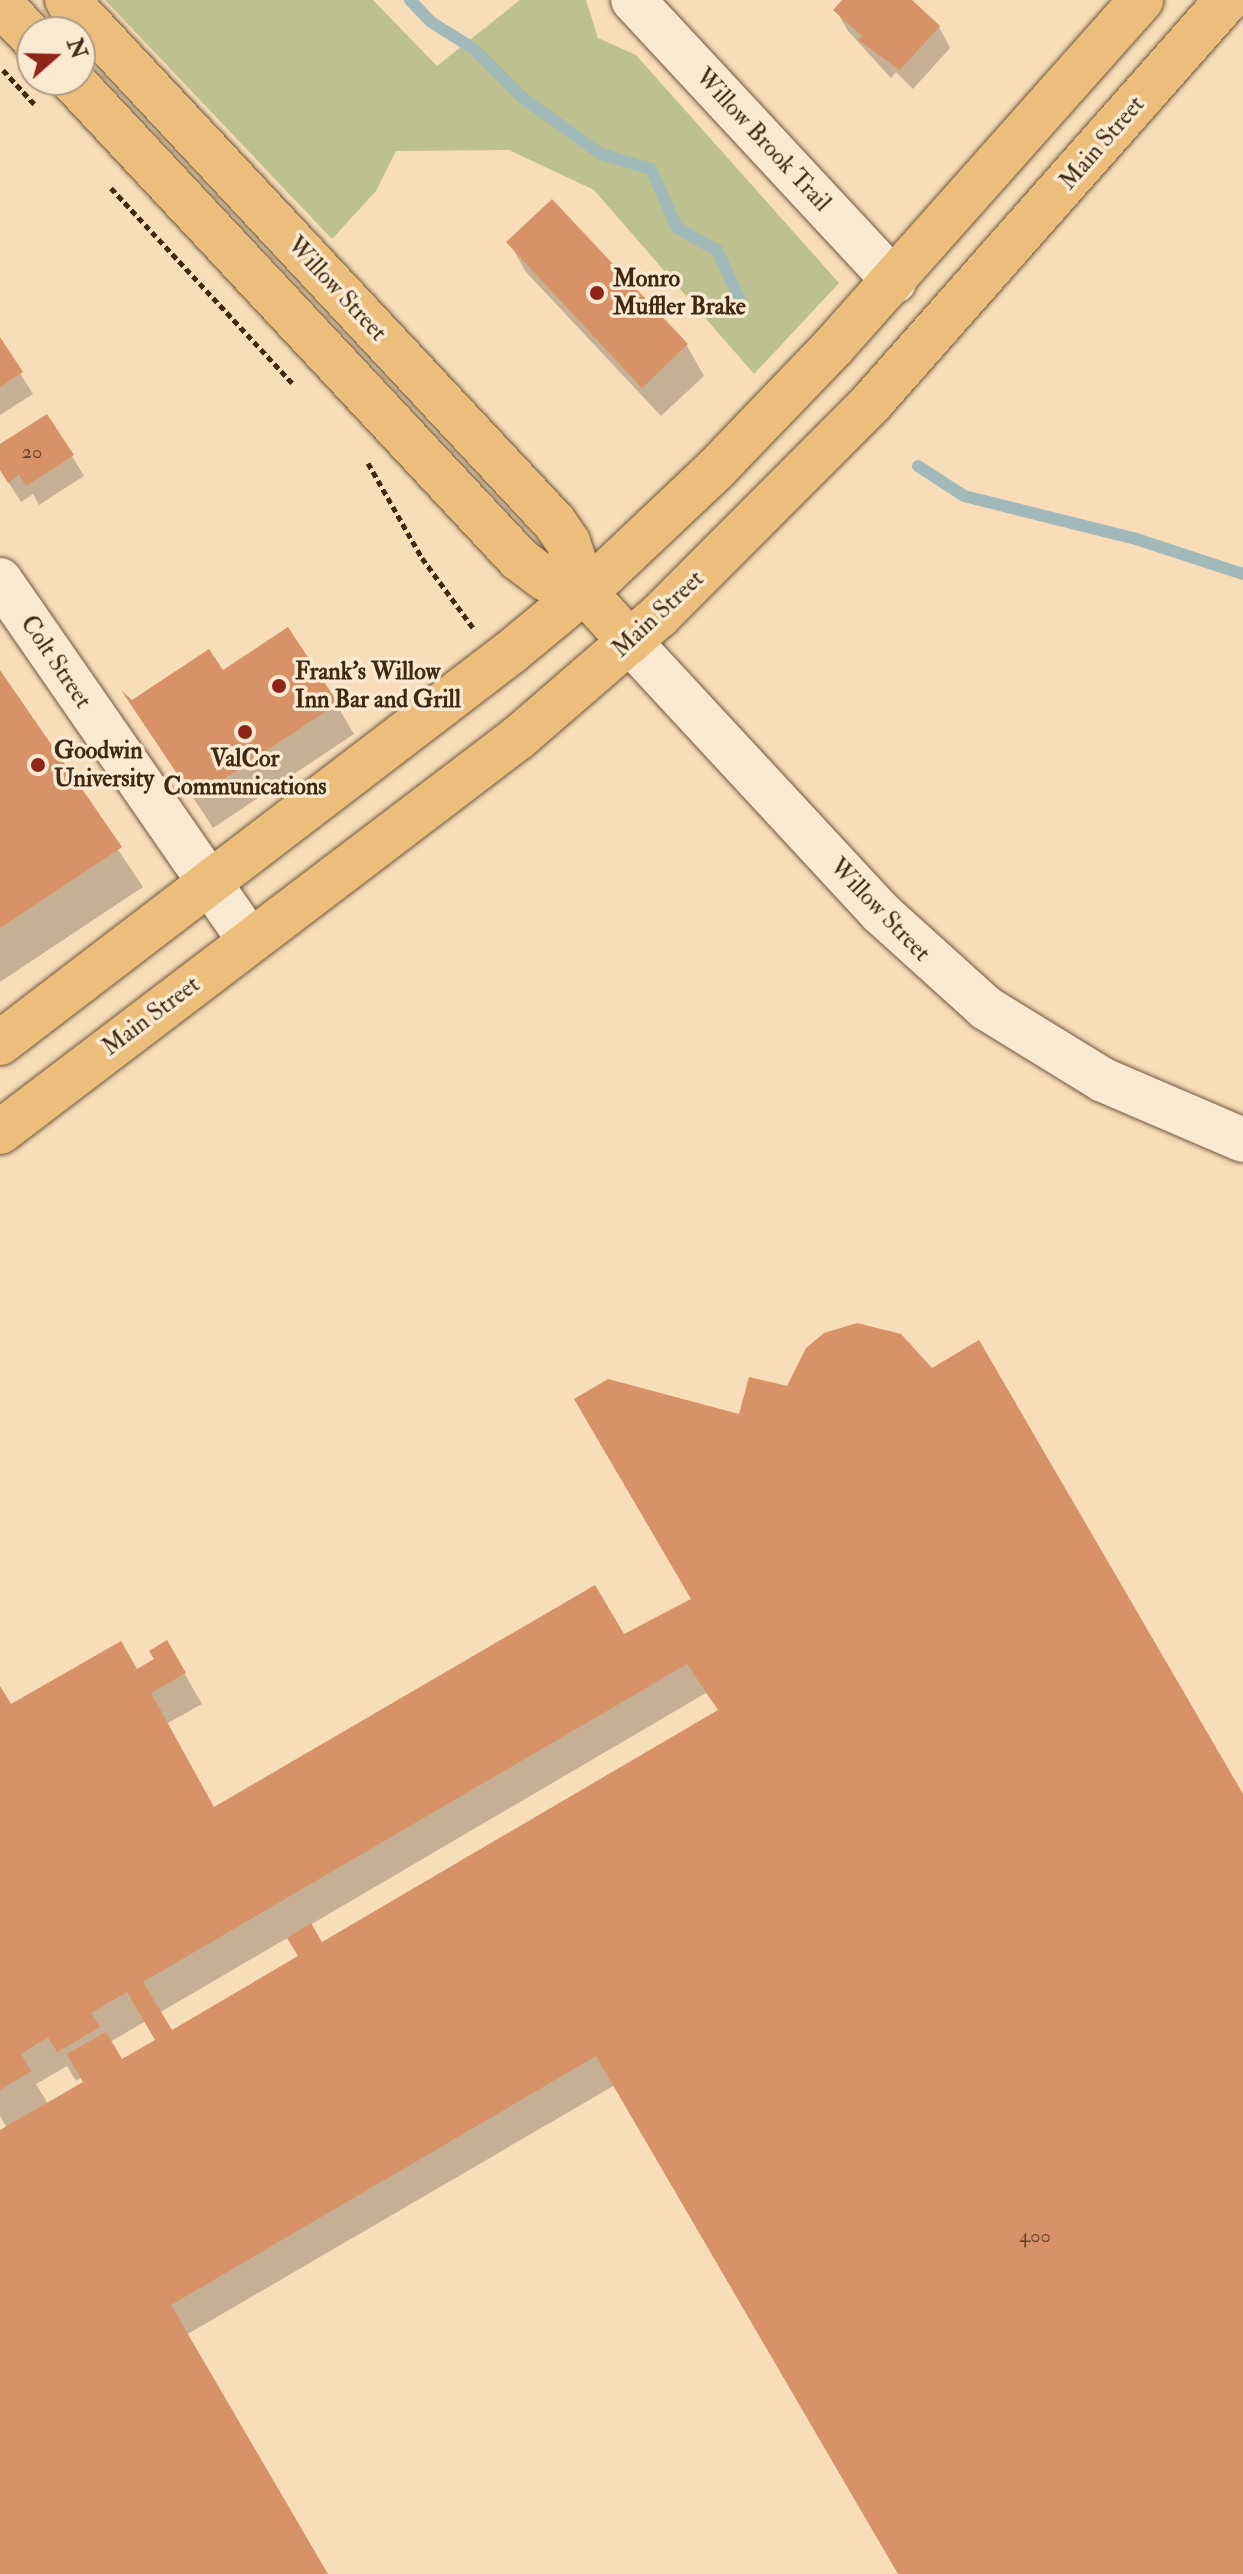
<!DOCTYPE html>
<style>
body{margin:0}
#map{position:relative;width:1243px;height:2574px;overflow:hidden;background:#f7ddb8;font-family:"IM FELL Double Pica",serif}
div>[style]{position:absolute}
.green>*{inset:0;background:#bdc18f}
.shadow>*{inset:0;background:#0003}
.stream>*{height:12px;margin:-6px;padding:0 6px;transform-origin:6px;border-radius:6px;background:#a2b9b9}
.building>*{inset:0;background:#d89267}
.path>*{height:5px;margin-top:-2.5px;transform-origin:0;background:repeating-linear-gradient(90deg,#402913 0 6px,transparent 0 10px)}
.roads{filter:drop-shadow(0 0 2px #6e563c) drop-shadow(0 0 2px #6e563c)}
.minor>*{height:44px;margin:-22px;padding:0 22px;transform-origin:22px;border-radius:22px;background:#fae9d1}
.major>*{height:44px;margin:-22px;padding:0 22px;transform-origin:22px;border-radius:22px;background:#ecbe7c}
.dots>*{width:22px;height:22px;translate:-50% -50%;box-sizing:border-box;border:4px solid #fae9d1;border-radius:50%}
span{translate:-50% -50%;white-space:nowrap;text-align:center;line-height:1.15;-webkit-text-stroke:7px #fae9d1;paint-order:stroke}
.number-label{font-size:20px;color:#664328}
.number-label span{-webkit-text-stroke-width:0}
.street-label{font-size:24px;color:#402913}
.poi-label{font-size:24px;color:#402913;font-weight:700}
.left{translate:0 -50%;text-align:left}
.north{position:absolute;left:16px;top:16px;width:80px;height:80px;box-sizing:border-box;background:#fae9d1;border:2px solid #b09c85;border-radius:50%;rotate:70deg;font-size:22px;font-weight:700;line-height:32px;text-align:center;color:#402913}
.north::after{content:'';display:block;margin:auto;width:28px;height:36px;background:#8f2418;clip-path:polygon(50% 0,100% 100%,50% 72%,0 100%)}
</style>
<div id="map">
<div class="green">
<div style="clip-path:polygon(105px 0,373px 0,437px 66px,520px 0,586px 0,598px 38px,636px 55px,839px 283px,754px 374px,594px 190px,509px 150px,396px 151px,376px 191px,332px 239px)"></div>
</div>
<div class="shadow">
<div style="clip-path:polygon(845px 0,909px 0,939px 27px,950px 48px,913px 89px,896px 72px,891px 78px,848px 31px,836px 10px)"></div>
<div style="clip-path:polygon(552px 202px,687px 346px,704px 376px,661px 416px,526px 272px,509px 242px)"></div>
<div style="clip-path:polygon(0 341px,33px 394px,0 415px)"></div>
<div style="clip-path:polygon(0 446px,72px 456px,84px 476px,39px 505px,33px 494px,21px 502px,0 469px)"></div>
<div style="clip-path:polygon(223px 673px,336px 704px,354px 734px,213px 828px,150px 732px)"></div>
<div style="clip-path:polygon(0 674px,143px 887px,0 982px)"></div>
<div style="clip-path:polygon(evenodd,846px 1327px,890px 1331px,910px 1343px,1243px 1798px,1243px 2574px,900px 2574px,615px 2085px,186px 2335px,326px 2574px,0 2574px,0 2132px,7px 2128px,0 2116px,0 1690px,10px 1707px,136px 1672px,157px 1660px,167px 1643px,202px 1704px,166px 1724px,214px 1810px,623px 1636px,693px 1600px,741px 1416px,788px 1389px,846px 1327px,706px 1693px,721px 1711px,322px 1945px,310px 1925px,706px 1693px,846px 1327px,289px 1937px,300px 1957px,171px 2033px,159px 2013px,289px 1937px,846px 1327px,146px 2021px,157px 2041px,121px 2062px,110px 2042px,146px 2021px,846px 1327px,67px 2066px,76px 2081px,82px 2077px,85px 2082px,48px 2104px,36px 2084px,67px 2066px)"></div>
</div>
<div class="stream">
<div style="left:410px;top:0;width:30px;rotate:46deg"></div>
<div style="left:431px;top:22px;width:51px;rotate:32.1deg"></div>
<div style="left:474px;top:49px;width:69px;rotate:45deg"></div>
<div style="left:523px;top:98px;width:96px;rotate:35.7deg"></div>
<div style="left:601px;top:154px;width:52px;rotate:16.7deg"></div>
<div style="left:651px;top:169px;width:64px;rotate:66.2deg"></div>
<div style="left:677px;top:228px;width:46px;rotate:28.8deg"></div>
<div style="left:717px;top:250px;width:63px;rotate:65.5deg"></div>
<div style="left:918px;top:466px;width:55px;rotate:33.1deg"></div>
<div style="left:964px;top:496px;width:174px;rotate:14deg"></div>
<div style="left:1133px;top:538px;width:116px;rotate:18.1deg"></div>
</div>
<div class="building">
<div style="clip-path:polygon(842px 0,912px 0,940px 26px,900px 70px,858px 40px,862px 36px,833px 10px)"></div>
<div style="clip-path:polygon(552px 199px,688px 344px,642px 388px,506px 242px)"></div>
<div style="clip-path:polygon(0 337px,23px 372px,0 387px)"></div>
<div style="clip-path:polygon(47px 414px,74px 455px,26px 486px,19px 475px,8px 483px,0 470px,0 444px)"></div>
<div style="clip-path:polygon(288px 627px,338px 703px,194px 799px,121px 690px,132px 700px,209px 649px,223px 670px)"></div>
<div style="clip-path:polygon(0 670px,122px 847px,0 928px)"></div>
<div style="clip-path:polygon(evenodd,857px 1323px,901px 1334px,932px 1368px,979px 1340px,1243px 1794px,1243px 2574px,898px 2574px,596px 2056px,171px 2305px,328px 2574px,0 2574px,0 2130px,83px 2082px,67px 2054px,106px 2032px,122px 2059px,155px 2040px,127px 1992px,91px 2013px,100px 2027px,57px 2052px,48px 2037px,21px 2054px,31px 2071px,0 2090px,0 1686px,11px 1704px,121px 1641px,137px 1669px,154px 1659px,149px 1651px,167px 1640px,186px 1673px,151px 1693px,214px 1807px,595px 1585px,624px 1634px,691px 1599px,574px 1399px,608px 1379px,739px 1414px,749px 1377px,787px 1386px,806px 1348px,824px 1333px,857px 1323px,687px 1664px,718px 1710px,322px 1942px,311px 1923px,287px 1938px,298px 1956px,172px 2030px,143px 1982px,687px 1664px)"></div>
</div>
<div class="path">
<div style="left:3px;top:70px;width:50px;rotate:47.4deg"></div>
<div style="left:111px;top:188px;width:266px;rotate:47.1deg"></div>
<div style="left:368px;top:463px;width:109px;rotate:60.4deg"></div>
<div style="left:422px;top:558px;width:88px;rotate:53.8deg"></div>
</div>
<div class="roads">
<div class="minor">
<div style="left:633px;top:0;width:384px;rotate:47.1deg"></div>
<div style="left:0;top:580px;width:439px;rotate:55.3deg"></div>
<div style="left:630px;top:642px;width:369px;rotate:47.2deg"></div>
<div style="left:881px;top:913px;width:142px;rotate:42.1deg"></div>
<div style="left:986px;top:1008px;width:137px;rotate:31.6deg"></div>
<div style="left:1103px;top:1080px;width:152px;rotate:23.2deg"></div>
</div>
<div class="major">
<div style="left:67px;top:0;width:715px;rotate:46.98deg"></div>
<div style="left:555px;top:523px;width:23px;rotate:56deg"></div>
<div style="left:568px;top:542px;width:53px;rotate:71.2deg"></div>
<div style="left:585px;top:592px;width:67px;rotate:48deg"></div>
<div style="left:0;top:3px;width:47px;rotate:46.7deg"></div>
<div style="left:72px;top:80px;width:655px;rotate:46.98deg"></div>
<div style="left:519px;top:559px;width:34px;rotate:37deg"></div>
<div style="left:546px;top:579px;width:41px;rotate:18.4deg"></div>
<div style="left:0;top:1043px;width:643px;rotate:-37.42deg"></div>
<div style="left:511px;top:652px;width:122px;rotate:-39.7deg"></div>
<div style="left:605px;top:574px;width:153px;rotate:-43.4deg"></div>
<div style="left:716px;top:469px;width:170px;rotate:-46.2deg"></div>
<div style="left:834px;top:346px;width:463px;rotate:-48.4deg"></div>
<div style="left:0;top:1132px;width:651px;rotate:-37.26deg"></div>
<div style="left:518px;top:738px;width:186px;rotate:-40.9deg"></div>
<div style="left:659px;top:616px;width:302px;rotate:-45.1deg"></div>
<div style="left:872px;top:402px;width:536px;rotate:-48.55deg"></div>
</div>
</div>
<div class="dots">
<div style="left:597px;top:293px;background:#8f2418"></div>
<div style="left:279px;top:686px;background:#8f2418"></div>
<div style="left:245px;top:732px;background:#8f2418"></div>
<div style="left:38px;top:765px;background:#8f2418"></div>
</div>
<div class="number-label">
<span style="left:32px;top:451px">20</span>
<span style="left:1035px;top:2235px">400</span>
</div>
<div class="street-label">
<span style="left:763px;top:140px;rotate:47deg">Willow Brook Trail</span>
<span style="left:1102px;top:143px;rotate:-49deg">Main Street</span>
<span style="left:337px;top:289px;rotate:47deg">Willow Street</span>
<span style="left:658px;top:614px;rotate:-43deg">Main Street</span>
<span style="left:56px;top:662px;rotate:56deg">Colt Street</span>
<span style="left:880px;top:910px;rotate:46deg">Willow Street</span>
<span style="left:151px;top:1016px;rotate:-37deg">Main Street</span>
</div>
<div class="poi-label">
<span class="left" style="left:613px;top:293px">Monro<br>Muffler Brake</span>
<span class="left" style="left:295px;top:686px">Frank's Willow<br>Inn Bar and Grill</span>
<span class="left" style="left:54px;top:765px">Goodwin<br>University</span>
<span style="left:245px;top:773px">ValCor<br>Communications</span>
</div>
<div class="north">N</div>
</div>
